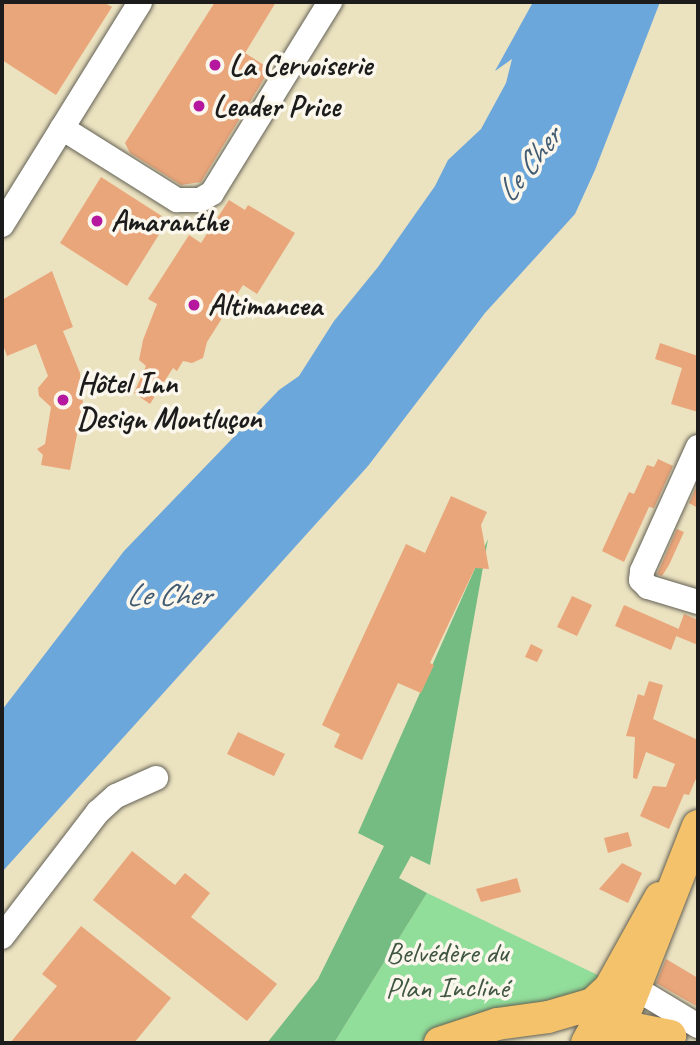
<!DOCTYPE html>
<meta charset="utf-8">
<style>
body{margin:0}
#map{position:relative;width:700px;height:1045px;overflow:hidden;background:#ebe2c0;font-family:Caveat,sans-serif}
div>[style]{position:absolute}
.green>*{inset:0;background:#91dd9a}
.forest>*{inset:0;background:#74bc82}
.water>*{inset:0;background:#6ca7dc}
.building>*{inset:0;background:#eaa67b}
.roads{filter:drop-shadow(0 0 2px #646155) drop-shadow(0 0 2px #646155)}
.minor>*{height:24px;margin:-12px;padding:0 12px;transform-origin:12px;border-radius:12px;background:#fff}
.major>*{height:32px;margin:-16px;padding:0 16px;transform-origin:16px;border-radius:16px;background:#f3c26a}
.dots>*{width:19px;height:19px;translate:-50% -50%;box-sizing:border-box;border:4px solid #fbf7ec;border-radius:50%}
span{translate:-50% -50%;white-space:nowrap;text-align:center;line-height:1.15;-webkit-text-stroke:7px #fbf7ec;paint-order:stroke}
.poi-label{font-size:30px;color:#1c1c1c;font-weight:700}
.left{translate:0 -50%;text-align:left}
.park-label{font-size:30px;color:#3f5642}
.water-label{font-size:32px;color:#405b72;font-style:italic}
.frame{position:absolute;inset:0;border:4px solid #1c1c1c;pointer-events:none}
</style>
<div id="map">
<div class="green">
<div style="clip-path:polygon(427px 893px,606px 979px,559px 1006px,457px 1027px,417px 1043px,334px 1043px)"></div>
</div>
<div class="forest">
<div style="clip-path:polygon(488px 539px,430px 865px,411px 856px,399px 878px,427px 893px,334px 1043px,267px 1043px,318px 979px,384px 846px,358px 833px)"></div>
</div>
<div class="water">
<div style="clip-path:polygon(533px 2px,660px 2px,595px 170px,575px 214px,485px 313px,368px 466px,2px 872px,2px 710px,124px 551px,279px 390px,299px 376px,334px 321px,378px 267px,435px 186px,448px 160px,481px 129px,506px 83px,512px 59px,495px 71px)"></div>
</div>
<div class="building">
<div style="clip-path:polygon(2px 2px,103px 2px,112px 7px,56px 95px,2px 60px)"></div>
<div style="clip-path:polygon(215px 2px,276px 2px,245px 53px,270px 69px,201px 182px,181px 185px,130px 153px,125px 143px)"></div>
<div style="clip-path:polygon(101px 177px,168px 220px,127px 286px,60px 243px)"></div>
<div style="clip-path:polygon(229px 200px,245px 210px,248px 205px,295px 233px,257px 294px,243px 285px,207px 342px,203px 358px,192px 363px,183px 361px,177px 371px,173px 368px,150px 404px,134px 393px,146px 366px,139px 360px,143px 340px,157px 304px,148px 299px,189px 235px,201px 243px)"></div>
<div style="clip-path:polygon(52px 271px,73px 327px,63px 331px,80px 373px,83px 404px,70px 470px,41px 465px,43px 455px,37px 449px,45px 444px,51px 407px,39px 396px,38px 388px,48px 376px,36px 344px,7px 356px,2px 342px,2px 300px)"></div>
<div style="clip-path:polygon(660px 343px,698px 356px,698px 412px,671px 404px,682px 368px,655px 359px)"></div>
<div style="clip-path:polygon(658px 459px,673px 466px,654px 508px,649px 507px,624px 562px,602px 551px,629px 492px,634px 494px,647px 465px,654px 467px)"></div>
<div style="clip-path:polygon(698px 483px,698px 508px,689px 503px)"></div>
<div style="clip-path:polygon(451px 496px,487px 512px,481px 525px,489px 569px,475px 568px,430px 663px,434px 665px,421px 693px,398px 683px,362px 760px,334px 747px,340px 734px,322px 725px,406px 544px,425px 553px)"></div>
<div style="clip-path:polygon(677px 529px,684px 532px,669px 565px,662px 576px,657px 574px)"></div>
<div style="clip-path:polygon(572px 596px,592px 605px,577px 636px,557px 627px)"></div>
<div style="clip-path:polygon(624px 605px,679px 629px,671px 650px,615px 626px)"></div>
<div style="clip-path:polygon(684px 614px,698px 620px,698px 645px,676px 636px)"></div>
<div style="clip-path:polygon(531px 644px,543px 650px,537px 662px,525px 657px)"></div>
<div style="clip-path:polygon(649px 681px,663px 685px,653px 719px,698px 740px,698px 774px,689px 795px,684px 794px,669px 829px,640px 816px,653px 786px,666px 787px,675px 764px,646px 752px,637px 779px,633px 778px,635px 737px,626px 736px,638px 694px,644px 696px)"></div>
<div style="clip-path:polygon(238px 732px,285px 754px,274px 776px,227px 754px)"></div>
<div style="clip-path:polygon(628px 832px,632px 846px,608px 853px,604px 838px)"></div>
<div style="clip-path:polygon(132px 851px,175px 885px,185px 873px,210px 893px,191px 917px,277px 984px,247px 1021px,93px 900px)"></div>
<div style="clip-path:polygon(622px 863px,642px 873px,628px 903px,599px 889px)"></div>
<div style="clip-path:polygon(517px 878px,521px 892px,481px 902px,476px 889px)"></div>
<div style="clip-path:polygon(81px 926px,171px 998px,134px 1043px,10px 1043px,57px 986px,42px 974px)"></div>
<div style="clip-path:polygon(666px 959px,698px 978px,698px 1007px,656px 983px)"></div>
</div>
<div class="roads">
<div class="minor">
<div style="left:62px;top:128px;width:136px;rotate:32.1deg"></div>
<div style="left:177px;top:200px;width:23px"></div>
<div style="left:200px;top:200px;width:14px;rotate:-30deg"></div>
<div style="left:212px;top:193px;width:225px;rotate:-58.3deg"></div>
<div style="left:2px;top:225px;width:262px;rotate:-58.2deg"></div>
<div style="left:698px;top:447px;width:136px;rotate:114.3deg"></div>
<div style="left:642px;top:571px;width:9px;rotate:96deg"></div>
<div style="left:641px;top:580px;width:10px;rotate:45deg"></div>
<div style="left:648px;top:587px;width:52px;rotate:16.7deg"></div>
<div style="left:2px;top:937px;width:158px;rotate:-52.5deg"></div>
<div style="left:98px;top:812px;width:24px;rotate:-42deg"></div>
<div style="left:116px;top:796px;width:44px;rotate:-24.2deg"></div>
<div style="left:632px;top:975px;width:13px;rotate:77deg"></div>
<div style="left:635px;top:988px;width:74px;rotate:31.1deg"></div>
</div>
<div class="major">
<div style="left:600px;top:1033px;width:30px;rotate:-9deg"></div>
<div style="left:630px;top:1028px;width:41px;rotate:11.3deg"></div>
<div style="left:440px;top:1043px;width:60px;rotate:-18.4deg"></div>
<div style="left:497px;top:1024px;width:51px;rotate:-7.8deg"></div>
<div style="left:548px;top:1017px;width:47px;rotate:-16.1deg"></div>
<div style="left:593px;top:1004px;width:23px;rotate:-43deg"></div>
<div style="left:610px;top:988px;width:103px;rotate:-60.9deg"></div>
<div style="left:587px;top:1043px;width:59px;rotate:-61.7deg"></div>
<div style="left:613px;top:1043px;width:233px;rotate:-68.6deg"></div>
</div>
</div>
<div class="dots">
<div style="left:215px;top:65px;background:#b5179e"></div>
<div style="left:199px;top:106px;background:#b5179e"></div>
<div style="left:97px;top:221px;background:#b5179e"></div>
<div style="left:194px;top:305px;background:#b5179e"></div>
<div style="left:63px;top:400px;background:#b5179e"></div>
</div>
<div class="poi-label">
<span class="left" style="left:229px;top:65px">La Cervoiserie</span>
<span class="left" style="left:213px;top:106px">Leader Price</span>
<span class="left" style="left:111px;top:221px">Amaranthe</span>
<span class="left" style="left:208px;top:305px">Altimancea</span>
<span class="left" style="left:77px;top:400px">Hôtel Inn<br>Design Montluçon</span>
</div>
<div class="park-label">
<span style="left:447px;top:969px">Belvédère du<br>Plan Incliné</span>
</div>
<div class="water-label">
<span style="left:529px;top:165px;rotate:-52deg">Le Cher</span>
<span style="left:168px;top:595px">Le Cher</span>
</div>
<div class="frame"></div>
</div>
